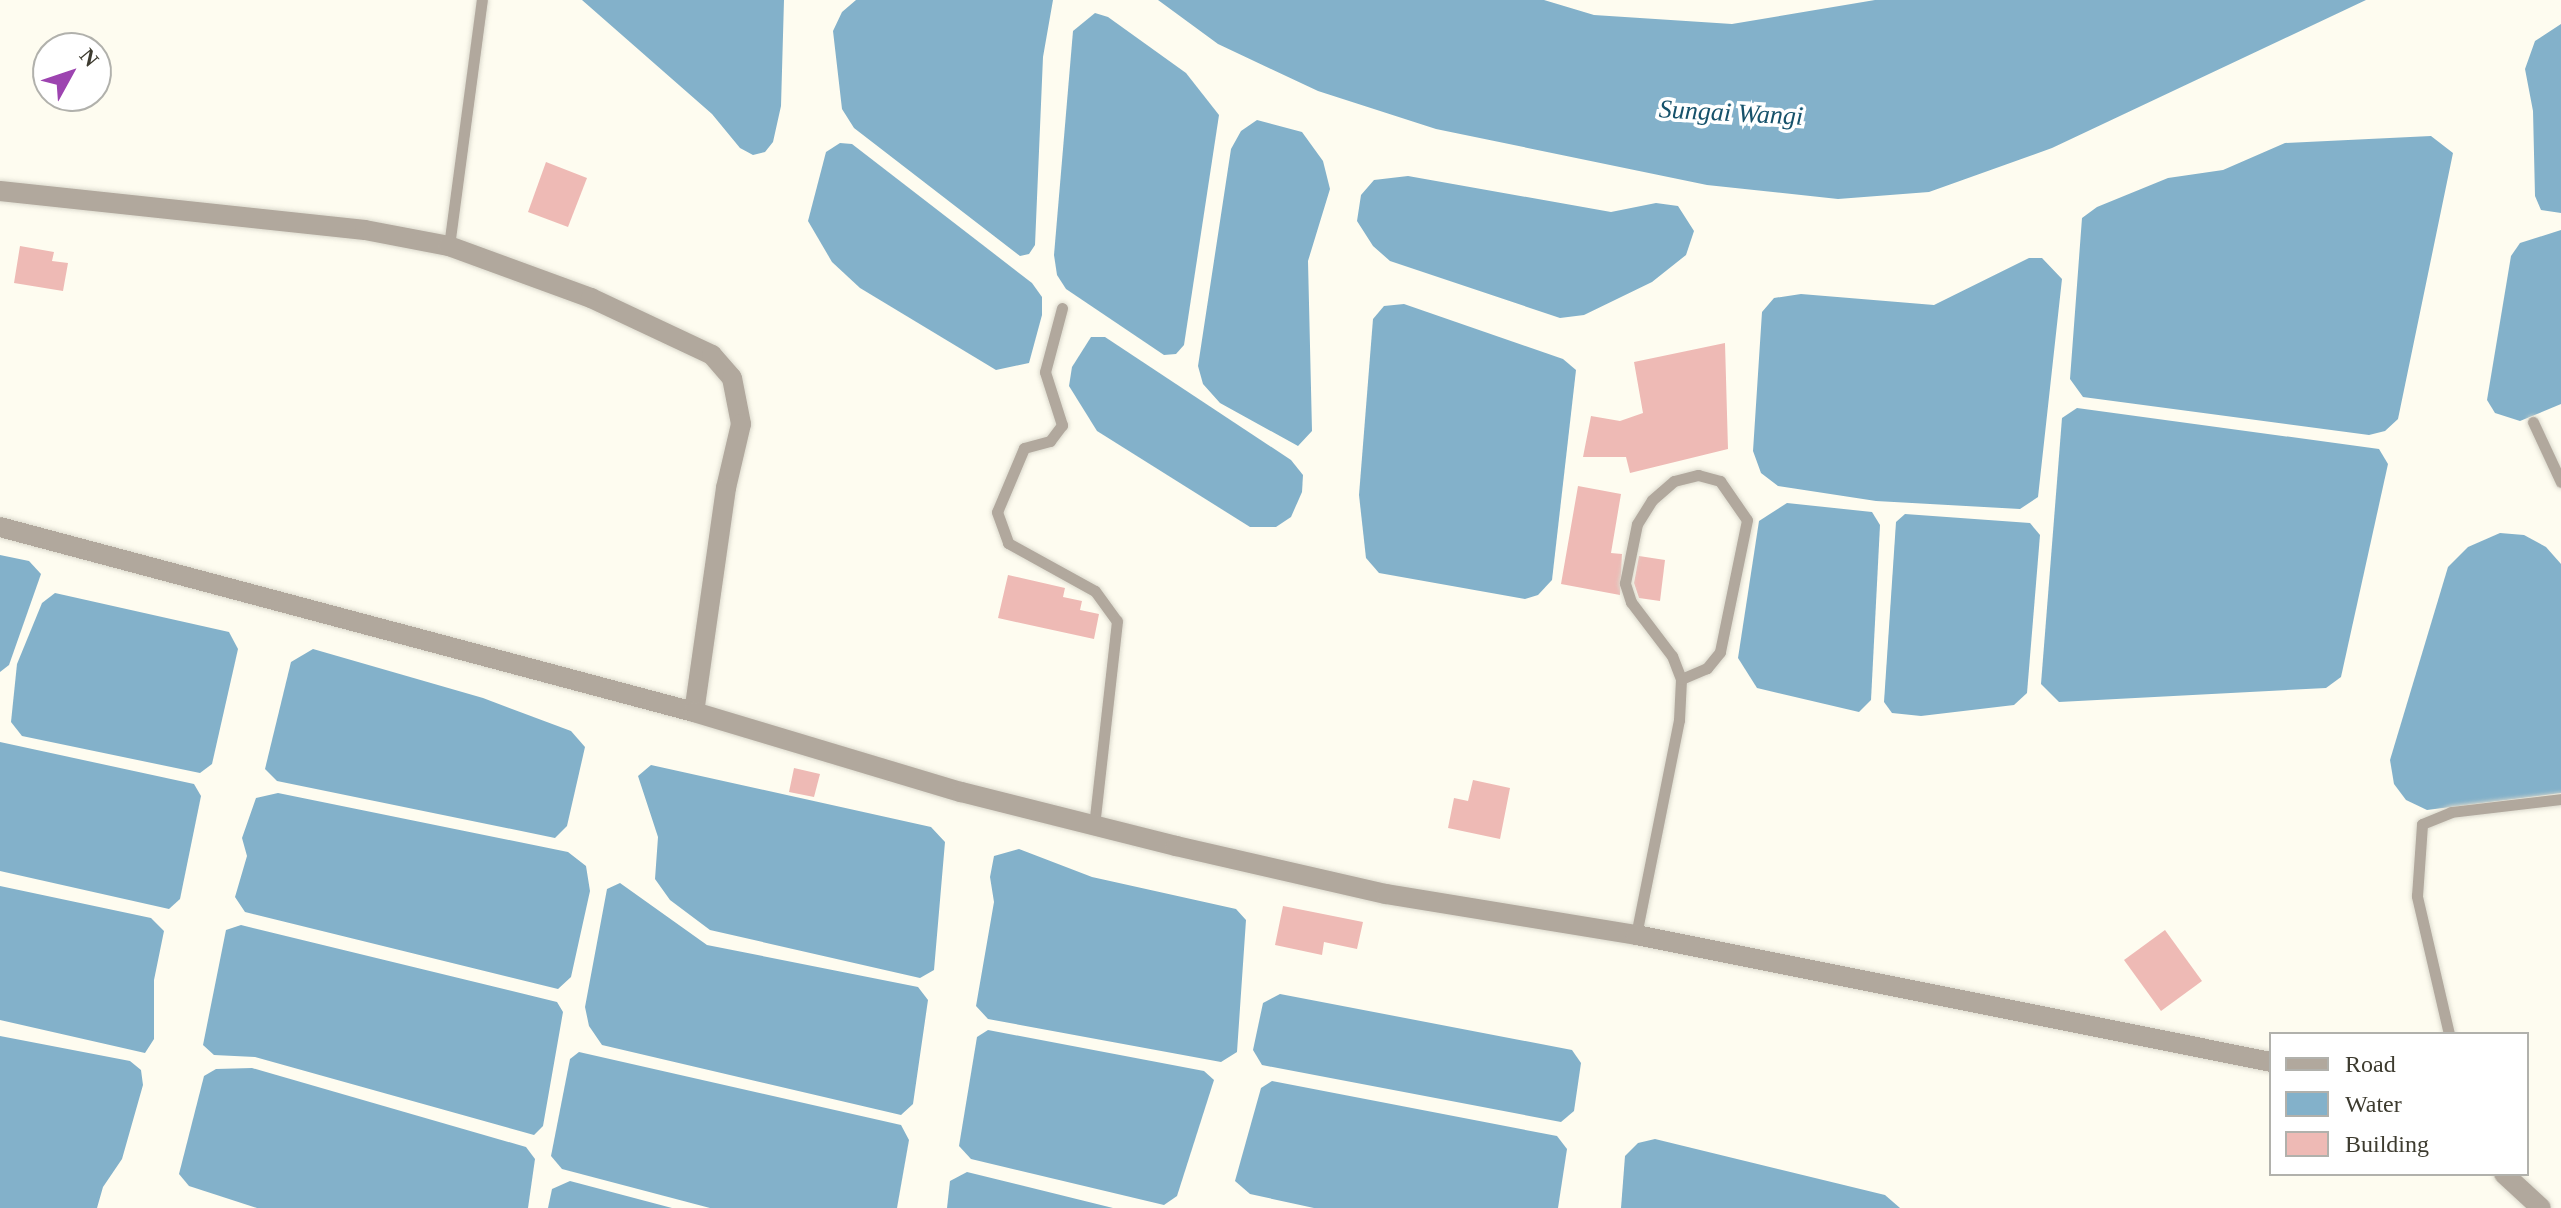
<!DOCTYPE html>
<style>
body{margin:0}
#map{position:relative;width:2561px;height:1208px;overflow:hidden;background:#fefcf0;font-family:"Times New Roman",serif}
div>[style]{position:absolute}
.water>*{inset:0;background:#83b1ca}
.building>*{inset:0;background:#eebab5}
.roads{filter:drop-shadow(0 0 2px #dbd9cd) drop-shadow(0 0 2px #dbd9cd)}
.lane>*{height:11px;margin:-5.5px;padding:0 5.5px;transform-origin:5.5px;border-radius:5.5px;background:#b1a89d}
.street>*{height:20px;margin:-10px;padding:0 10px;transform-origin:10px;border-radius:10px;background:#b1a89d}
span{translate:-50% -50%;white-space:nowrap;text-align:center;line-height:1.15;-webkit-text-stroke:7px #fff;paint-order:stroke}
.water-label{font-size:26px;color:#16526b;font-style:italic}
.legend{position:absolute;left:2269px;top:1032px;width:260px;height:144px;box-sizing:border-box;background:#fff;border:2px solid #b1b1ac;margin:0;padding:10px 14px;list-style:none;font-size:24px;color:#3d3b2f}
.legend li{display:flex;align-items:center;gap:16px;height:40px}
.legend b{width:40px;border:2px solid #b1b1ac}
.north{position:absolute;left:32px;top:32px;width:80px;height:80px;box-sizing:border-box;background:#fff;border:2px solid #b1b1ac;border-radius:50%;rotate:50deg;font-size:22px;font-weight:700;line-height:32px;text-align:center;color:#3d3b2f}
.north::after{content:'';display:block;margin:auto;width:28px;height:36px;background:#9d44b0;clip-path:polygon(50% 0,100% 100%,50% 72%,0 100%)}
</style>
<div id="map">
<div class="water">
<div style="clip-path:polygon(582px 0,784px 0,781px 106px,773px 142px,765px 152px,753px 155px,740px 148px,712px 114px)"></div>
<div style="clip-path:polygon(856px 0,1053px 0,1043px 57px,1035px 245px,1029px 254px,1020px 256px,854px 128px,842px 109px,833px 31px,842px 12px)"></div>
<div style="clip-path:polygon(1158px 0,1544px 0,1594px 15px,1732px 24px,1875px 0,2366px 0,2052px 148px,1929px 192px,1838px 199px,1707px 185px,1436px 129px,1318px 91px,1218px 44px)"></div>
<div style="clip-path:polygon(1095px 13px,1108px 17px,1186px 73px,1219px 115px,1184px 345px,1176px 354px,1164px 355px,1066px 289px,1057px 275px,1054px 255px,1073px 31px)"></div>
<div style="clip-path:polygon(2561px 24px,2561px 213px,2541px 210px,2535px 196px,2533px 111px,2525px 69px,2535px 41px)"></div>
<div style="clip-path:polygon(1257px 120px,1302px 132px,1323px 161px,1330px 189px,1308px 261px,1312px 431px,1298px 446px,1220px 403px,1203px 384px,1198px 366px,1231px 149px,1241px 131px)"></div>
<div style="clip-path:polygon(2431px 136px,2453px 153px,2398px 419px,2385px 431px,2369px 435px,2083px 397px,2070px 379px,2082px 218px,2097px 207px,2168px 178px,2223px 170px,2285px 143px)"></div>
<div style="clip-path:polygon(840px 143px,852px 144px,1032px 283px,1042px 297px,1042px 315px,1029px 363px,996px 370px,860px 288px,832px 262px,808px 221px,826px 152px)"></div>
<div style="clip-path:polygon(1408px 176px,1611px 212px,1656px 203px,1678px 206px,1694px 231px,1686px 255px,1652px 282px,1584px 315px,1560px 318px,1390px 261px,1373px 246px,1357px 221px,1361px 195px,1374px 180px)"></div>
<div style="clip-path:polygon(2561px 230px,2561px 404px,2520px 421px,2495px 413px,2487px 400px,2511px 256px,2520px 243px)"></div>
<div style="clip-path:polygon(2029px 258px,2042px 258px,2062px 279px,2038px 497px,2020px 509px,1876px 501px,1778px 486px,1761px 473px,1753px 451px,1762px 312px,1774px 298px,1801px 294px,1934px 305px)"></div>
<div style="clip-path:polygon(1404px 304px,1563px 359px,1576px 370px,1552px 580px,1538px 595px,1525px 599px,1379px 573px,1366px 558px,1359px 495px,1373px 319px,1384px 306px)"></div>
<div style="clip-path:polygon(1091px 337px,1105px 337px,1291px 460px,1303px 475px,1302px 492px,1291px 517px,1276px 527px,1250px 527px,1097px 431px,1069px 386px,1072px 367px)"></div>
<div style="clip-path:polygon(2077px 408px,2379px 449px,2388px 464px,2341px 677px,2326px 688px,2059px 702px,2041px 684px,2062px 418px)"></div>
<div style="clip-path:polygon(1787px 503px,1872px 512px,1880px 525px,1871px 700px,1859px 712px,1757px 688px,1738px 658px,1759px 521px)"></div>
<div style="clip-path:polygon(1905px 514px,2030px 523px,2040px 535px,2027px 693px,2014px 705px,1921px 716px,1892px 713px,1884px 702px,1896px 522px)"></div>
<div style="clip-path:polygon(2500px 533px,2524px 535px,2546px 547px,2561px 564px,2561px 793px,2427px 810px,2406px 800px,2394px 784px,2390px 760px,2448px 567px,2468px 547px)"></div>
<div style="clip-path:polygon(0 555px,29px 561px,41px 574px,9px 665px,0 672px)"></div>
<div style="clip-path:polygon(55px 593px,229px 632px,238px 649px,212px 764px,200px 773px,22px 736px,11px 722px,17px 664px,42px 603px)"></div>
<div style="clip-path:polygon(313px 649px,483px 698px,571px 731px,585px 747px,567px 826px,555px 838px,277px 781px,265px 769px,291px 662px)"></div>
<div style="clip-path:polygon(0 742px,194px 784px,201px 796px,180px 899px,169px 909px,0 871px)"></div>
<div style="clip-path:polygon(651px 765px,931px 827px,945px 842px,934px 970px,920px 978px,710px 930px,670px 900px,655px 879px,658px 837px,638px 776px)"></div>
<div style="clip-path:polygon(278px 793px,568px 852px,586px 866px,590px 891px,571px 977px,558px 989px,245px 912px,235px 897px,247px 856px,242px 838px,256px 798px)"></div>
<div style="clip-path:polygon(1019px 849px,1092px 877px,1236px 909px,1246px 920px,1237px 1052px,1221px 1062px,988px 1019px,976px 1006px,994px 902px,990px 877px,994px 856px)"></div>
<div style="clip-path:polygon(620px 883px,707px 945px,918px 987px,928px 1000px,913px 1104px,901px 1115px,602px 1045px,589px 1026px,585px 1007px,607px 889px)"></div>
<div style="clip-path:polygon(0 886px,151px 918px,164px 931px,154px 980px,154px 1039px,145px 1053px,0 1020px)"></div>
<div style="clip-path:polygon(241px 925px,557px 1002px,563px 1012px,543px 1126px,534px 1135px,255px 1057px,214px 1055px,203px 1045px,226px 930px)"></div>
<div style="clip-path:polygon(1280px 994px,1572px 1050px,1581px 1063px,1574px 1111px,1561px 1122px,1262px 1065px,1253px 1050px,1263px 1003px)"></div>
<div style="clip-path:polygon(988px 1030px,1204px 1071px,1214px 1080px,1177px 1196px,1164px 1205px,971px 1159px,959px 1146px,977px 1037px)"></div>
<div style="clip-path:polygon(0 1036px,130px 1061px,141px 1070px,143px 1085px,122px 1159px,103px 1187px,97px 1208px,0 1208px)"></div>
<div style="clip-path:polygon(579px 1052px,901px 1125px,909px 1140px,897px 1208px,710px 1208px,562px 1169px,551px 1156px,570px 1059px)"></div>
<div style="clip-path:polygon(252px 1068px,526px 1147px,535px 1159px,528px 1208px,257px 1208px,189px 1186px,179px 1174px,204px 1076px,216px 1069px)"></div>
<div style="clip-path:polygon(1272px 1081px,1557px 1136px,1567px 1149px,1558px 1208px,1314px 1208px,1250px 1194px,1235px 1181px,1261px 1088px)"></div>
<div style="clip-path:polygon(1655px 1139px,1885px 1195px,1900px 1208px,1621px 1208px,1625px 1156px,1638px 1143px)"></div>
<div style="clip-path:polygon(967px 1172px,1113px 1208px,947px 1208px,950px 1181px)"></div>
<div style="clip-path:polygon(570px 1181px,672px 1208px,548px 1208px,552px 1189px)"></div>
</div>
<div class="building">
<div style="clip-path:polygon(546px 162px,587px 178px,568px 227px,528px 212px)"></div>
<div style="clip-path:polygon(20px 246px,54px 252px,52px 261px,68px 263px,63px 291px,14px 283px)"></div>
<div style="clip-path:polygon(1725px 343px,1728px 449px,1630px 473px,1626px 457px,1583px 457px,1591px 416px,1620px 421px,1643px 413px,1634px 362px)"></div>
<div style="clip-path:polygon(1578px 486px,1621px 494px,1611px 553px,1622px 554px,1620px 595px,1561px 584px)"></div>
<div style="clip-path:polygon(1639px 556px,1665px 560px,1660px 601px,1639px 598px,1634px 583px)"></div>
<div style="clip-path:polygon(1008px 575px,1065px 588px,1063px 597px,1082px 601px,1080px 610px,1099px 614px,1094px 639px,998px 618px)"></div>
<div style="clip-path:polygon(794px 768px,820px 774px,814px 797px,789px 792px)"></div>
<div style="clip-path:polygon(1473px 780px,1510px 788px,1500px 839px,1448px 828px,1454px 798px,1468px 801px)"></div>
<div style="clip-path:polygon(1283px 906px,1363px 922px,1357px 949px,1324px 942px,1322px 955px,1275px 945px)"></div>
<div style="clip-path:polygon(2165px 930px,2202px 981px,2161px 1011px,2124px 960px)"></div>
</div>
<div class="roads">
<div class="lane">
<div style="left:449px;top:246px;width:248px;rotate:-82.4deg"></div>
<div style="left:1062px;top:308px;width:66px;rotate:104.9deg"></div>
<div style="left:1045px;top:372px;width:56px;rotate:72.2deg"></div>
<div style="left:1062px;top:425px;width:20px;rotate:127deg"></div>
<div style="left:1050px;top:441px;width:27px;rotate:165deg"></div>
<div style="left:1024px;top:448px;width:69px;rotate:112.9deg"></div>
<div style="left:997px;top:512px;width:33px;rotate:70deg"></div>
<div style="left:1008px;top:543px;width:99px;rotate:28.9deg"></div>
<div style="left:1095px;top:591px;width:37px;rotate:54deg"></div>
<div style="left:1117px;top:621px;width:205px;rotate:96.4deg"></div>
<div style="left:2533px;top:422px;width:66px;rotate:65deg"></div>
<div style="left:1636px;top:935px;width:219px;rotate:-78.7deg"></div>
<div style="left:1679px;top:720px;width:41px;rotate:-87.2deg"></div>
<div style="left:1681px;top:679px;width:25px;rotate:-111deg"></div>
<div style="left:1672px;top:656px;width:68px;rotate:-127.2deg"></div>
<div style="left:1631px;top:602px;width:20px;rotate:-108deg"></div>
<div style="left:1625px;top:583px;width:60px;rotate:-78.5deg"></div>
<div style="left:1637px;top:524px;width:28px;rotate:-58deg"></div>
<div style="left:1652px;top:500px;width:29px;rotate:-41deg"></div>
<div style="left:1674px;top:481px;width:25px;rotate:-14deg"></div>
<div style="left:1698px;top:475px;width:23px;rotate:15deg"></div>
<div style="left:1720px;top:481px;width:47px;rotate:55.3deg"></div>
<div style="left:1747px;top:520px;width:135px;rotate:101.6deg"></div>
<div style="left:1720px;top:652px;width:21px;rotate:129deg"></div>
<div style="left:1707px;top:668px;width:28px;rotate:157deg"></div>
<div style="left:2449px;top:1034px;width:142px;rotate:-103.1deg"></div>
<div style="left:2417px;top:896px;width:72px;rotate:-86deg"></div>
<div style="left:2422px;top:824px;width:31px;rotate:-22deg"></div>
<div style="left:2451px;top:812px;width:111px;rotate:-6.7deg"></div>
</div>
<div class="street">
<div style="left:0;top:191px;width:367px;rotate:6.1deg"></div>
<div style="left:365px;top:230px;width:86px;rotate:10.8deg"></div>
<div style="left:449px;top:246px;width:151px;rotate:20.1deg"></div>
<div style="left:591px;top:298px;width:134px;rotate:25.2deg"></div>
<div style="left:712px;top:355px;width:30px;rotate:49deg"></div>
<div style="left:732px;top:378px;width:47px;rotate:78.9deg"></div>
<div style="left:741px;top:424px;width:66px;rotate:103.2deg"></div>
<div style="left:726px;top:488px;width:226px;rotate:98.1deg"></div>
<div style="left:0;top:527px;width:718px;rotate:14.93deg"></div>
<div style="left:694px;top:712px;width:279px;rotate:16.7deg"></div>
<div style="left:961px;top:792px;width:222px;rotate:14.1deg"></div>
<div style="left:1176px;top:846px;width:215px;rotate:12.9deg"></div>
<div style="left:1386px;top:894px;width:253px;rotate:9.3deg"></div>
<div style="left:1636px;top:935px;width:648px;rotate:11.31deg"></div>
<div style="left:2504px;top:1174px;width:50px;rotate:42.6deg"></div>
</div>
</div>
<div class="water-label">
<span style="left:1731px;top:113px;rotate:3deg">Sungai Wangi</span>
</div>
<ul class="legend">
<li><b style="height:10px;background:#b1a89d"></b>Road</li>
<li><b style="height:22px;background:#83b1ca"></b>Water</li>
<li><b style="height:22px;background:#eebab5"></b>Building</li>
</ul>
<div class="north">N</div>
</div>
